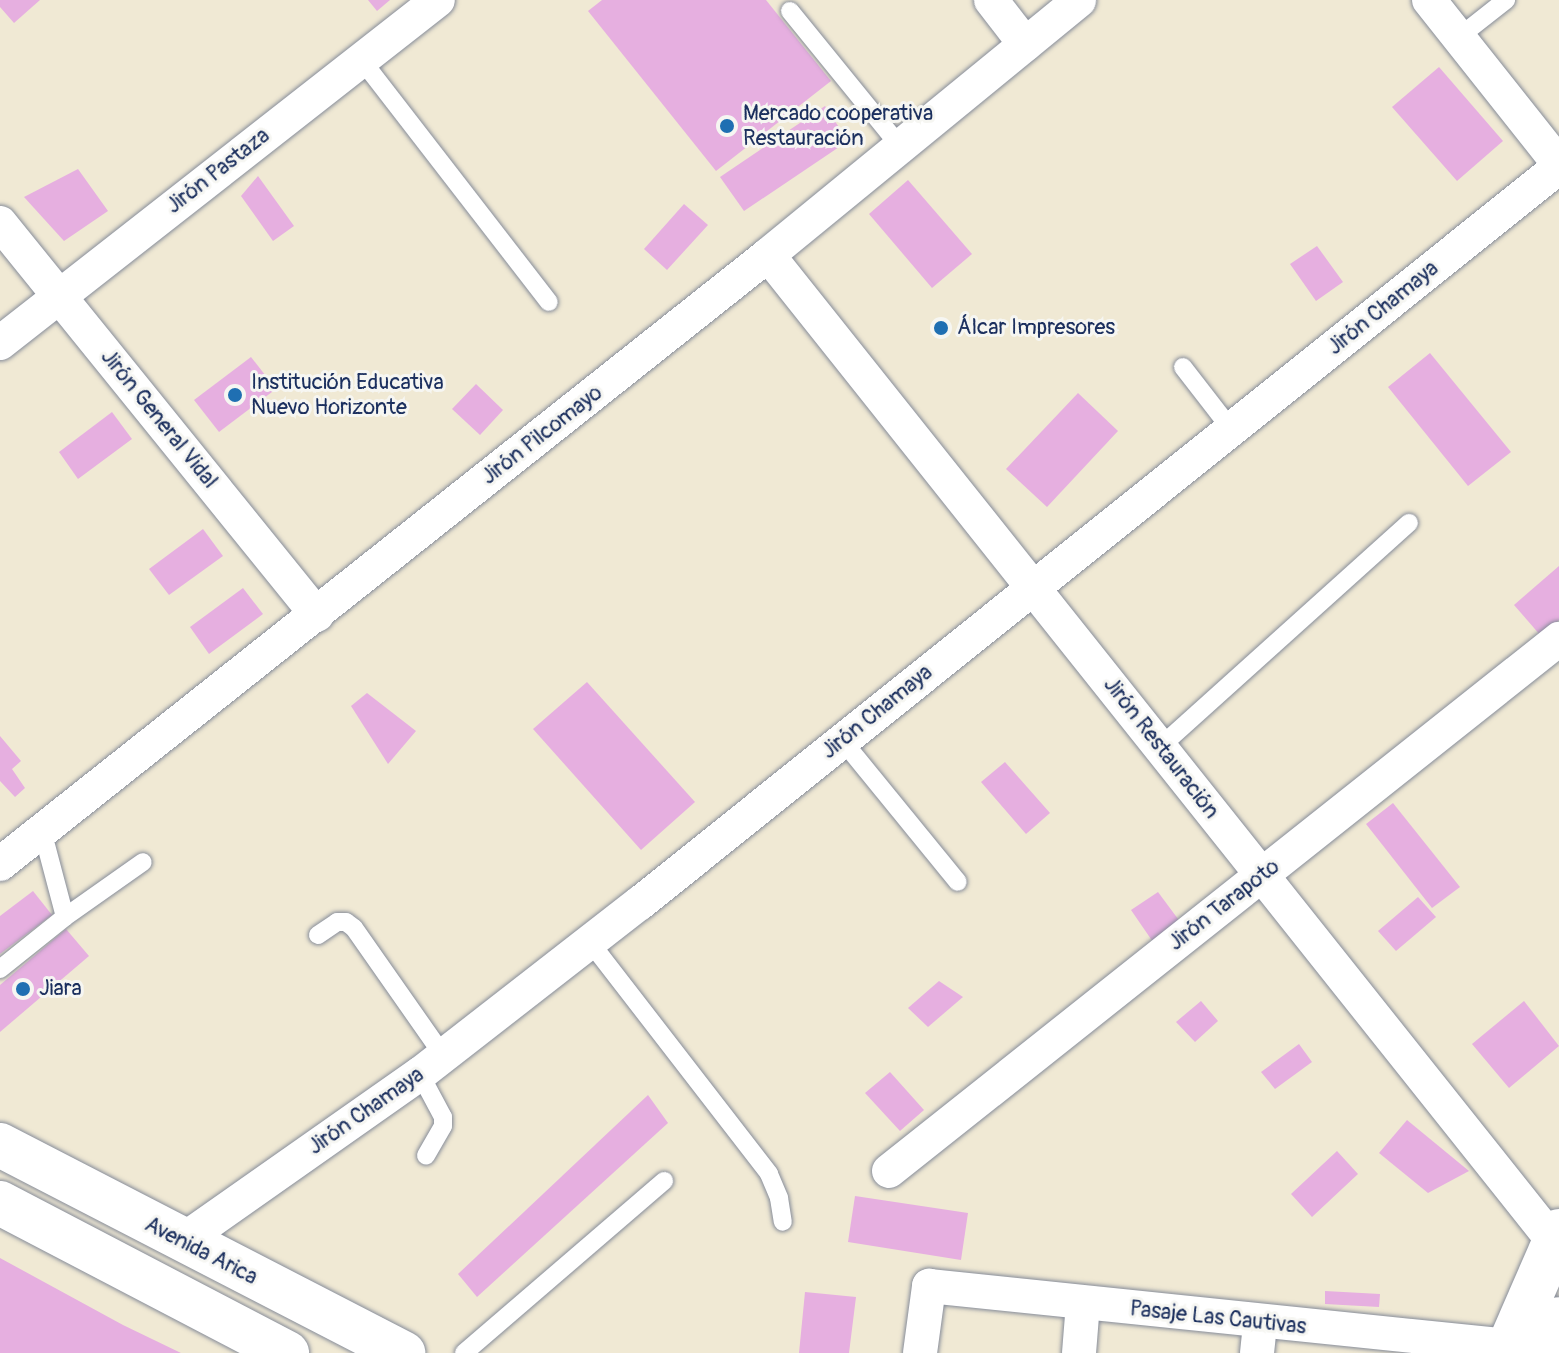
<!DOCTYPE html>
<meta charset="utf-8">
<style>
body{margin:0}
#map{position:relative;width:1559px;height:1353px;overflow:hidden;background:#f0e9d4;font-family:Pangolin,sans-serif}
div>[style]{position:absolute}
.building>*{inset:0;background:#e6afe0}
.roads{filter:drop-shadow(0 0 2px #868c99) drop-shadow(0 0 2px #868c99)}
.lane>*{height:18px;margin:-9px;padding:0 9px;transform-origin:9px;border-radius:9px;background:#fff}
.street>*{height:34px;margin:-17px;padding:0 17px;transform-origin:17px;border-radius:17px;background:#fff}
.secondary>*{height:44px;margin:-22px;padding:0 22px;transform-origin:22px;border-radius:22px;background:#fff}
.primary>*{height:44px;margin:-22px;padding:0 22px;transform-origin:22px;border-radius:22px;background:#fff}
.dots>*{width:22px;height:22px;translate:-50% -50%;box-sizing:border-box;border:4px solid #f6f6f2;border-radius:50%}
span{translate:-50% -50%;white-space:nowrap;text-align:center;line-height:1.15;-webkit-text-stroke:6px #f6f6f2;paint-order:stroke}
.poi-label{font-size:22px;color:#1b2f5e}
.left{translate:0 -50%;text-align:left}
.street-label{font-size:22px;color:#1b2f5e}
</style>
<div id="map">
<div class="building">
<div style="clip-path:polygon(0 0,40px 0,14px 23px,0 7px)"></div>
<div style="clip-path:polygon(368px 0,390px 0,377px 11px)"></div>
<div style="clip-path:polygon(602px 0,766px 0,831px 81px,716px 171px,588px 11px)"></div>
<div style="clip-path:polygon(1439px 67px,1503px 141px,1457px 181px,1392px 107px)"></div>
<div style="clip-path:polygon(825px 106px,848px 141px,744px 211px,720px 177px)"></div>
<div style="clip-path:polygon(78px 169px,108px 211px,64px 241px,24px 197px)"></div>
<div style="clip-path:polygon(258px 176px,294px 226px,273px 241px,241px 196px)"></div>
<div style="clip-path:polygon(908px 180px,972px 254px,932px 288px,869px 214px)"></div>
<div style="clip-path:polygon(684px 204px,708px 225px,667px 270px,644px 249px)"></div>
<div style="clip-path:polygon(1317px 246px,1343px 282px,1316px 301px,1290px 264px)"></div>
<div style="clip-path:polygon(1430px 353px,1511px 452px,1468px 486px,1388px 387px)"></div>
<div style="clip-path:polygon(251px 357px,276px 389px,219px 432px,194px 400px)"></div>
<div style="clip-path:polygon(476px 384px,503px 410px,480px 435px,452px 409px)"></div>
<div style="clip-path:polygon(1078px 393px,1118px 431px,1047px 507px,1006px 469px)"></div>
<div style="clip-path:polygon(112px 412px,132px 439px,78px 479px,59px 452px)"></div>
<div style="clip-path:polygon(203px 529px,223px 556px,169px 595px,149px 569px)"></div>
<div style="clip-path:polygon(1559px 566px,1559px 620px,1541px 636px,1514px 605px)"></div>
<div style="clip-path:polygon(243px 588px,263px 614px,209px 654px,190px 627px)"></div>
<div style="clip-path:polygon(587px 682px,695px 802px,641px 850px,533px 729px)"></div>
<div style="clip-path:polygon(367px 693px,416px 731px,388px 764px,351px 706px)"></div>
<div style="clip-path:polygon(0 736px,21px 761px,12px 769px,25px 788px,15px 797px,0 781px)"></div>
<div style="clip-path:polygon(1005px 762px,1050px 813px,1026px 834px,981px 782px)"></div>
<div style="clip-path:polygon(1393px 803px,1460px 887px,1432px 908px,1366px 824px)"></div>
<div style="clip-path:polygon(33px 891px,52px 915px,0 954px,0 916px)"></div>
<div style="clip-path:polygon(1158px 892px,1181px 923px,1153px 942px,1131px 910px)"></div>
<div style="clip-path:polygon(1418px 897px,1436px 917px,1396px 951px,1378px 931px)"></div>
<div style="clip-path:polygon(66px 929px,89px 956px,0 1032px,0 985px)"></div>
<div style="clip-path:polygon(939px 981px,963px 997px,928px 1027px,908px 1008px)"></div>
<div style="clip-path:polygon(1201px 1001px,1218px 1021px,1195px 1042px,1176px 1022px)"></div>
<div style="clip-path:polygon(1524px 1001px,1559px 1046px,1509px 1088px,1472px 1044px)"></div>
<div style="clip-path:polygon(1299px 1044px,1312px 1062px,1275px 1089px,1261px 1072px)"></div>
<div style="clip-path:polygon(890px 1072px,924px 1110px,900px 1131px,865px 1093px)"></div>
<div style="clip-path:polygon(648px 1095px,668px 1123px,477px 1297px,458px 1274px)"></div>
<div style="clip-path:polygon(1407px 1120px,1469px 1171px,1428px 1193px,1379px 1153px)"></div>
<div style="clip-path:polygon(1337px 1151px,1358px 1174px,1312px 1217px,1291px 1194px)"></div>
<div style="clip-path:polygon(855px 1196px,968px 1213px,961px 1260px,848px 1242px)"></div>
<div style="clip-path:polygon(0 1258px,123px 1325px,181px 1353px,0 1353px)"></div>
<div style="clip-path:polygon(1325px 1291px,1380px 1294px,1379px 1307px,1325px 1304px)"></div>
<div style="clip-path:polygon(805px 1292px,856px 1297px,849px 1353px,799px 1353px)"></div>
</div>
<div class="roads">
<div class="lane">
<div style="left:790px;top:11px;width:173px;rotate:50.9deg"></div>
<div style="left:1459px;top:37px;width:60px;rotate:-38.2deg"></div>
<div style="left:361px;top:59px;width:307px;rotate:52.3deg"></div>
<div style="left:1183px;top:367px;width:78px;rotate:52.3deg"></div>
<div style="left:842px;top:740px;width:183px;rotate:50.8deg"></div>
<div style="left:1160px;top:747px;width:335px;rotate:-42deg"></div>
<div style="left:65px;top:917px;width:95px;rotate:-35.2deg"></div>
<div style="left:318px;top:935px;width:23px;rotate:-34deg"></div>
<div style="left:337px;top:922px;width:9px"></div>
<div style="left:346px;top:922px;width:10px;rotate:37deg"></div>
<div style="left:354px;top:928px;width:155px;rotate:55deg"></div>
<div style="left:590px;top:942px;width:293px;rotate:52.3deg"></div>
<div style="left:769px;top:1174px;width:26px;rotate:67deg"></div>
<div style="left:779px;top:1198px;width:24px;rotate:81deg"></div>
<div style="left:0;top:969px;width:83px;rotate:-38.7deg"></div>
<div style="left:65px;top:917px;width:90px;rotate:-104.8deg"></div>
<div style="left:420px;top:1074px;width:49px;rotate:61.9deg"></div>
<div style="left:443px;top:1117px;width:9px;rotate:90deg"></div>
<div style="left:443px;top:1126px;width:34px;rotate:120deg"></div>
<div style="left:464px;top:1353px;width:264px;rotate:-40.7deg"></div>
</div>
<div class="street">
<div style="left:991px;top:0;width:56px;rotate:52.3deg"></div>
<div style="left:1429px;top:0;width:209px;rotate:51.6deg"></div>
<div style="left:0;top:223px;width:504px;rotate:51.04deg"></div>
<div style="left:768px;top:255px;width:1262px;rotate:51.47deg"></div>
<div style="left:0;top:343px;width:556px;rotate:-38.06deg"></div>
<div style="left:0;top:864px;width:980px;rotate:-38.41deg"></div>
<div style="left:768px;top:255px;width:402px;rotate:-39.3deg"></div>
<div style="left:889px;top:1171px;width:856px;rotate:-38.45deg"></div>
<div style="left:182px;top:1241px;width:291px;rotate:-35.1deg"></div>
<div style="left:420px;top:1074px;width:279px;rotate:-37.9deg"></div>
<div style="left:640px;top:903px;width:1177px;rotate:-38.69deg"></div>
<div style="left:920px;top:1353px;width:68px;rotate:-82.3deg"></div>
<div style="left:929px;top:1286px;width:583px;rotate:5.91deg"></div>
<div style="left:1079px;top:1353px;width:50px;rotate:-85.4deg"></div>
<div style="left:1257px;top:1353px;width:30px;rotate:-84deg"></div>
</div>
<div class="secondary">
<div style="left:1506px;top:1353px;width:133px;rotate:-66.5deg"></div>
<div style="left:1544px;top:1353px;width:37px;rotate:-66deg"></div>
</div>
<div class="primary">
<div style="left:0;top:1145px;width:454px;rotate:27.3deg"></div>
<div style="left:0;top:1203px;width:324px;rotate:27.6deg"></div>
</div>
</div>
<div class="dots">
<div style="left:727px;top:126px;background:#1f6fb2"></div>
<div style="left:941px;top:328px;background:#1f6fb2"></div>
<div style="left:235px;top:395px;background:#1f6fb2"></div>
<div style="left:23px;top:989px;background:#1f6fb2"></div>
</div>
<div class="poi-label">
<span class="left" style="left:743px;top:126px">Mercado cooperativa<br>Restauración</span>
<span class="left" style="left:957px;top:328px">Álcar Impresores</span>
<span class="left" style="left:251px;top:395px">Institución Educativa<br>Nuevo Horizonte</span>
<span class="left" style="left:39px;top:989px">Jiara</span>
</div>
<div class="street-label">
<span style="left:218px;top:171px;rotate:-38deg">Jirón Pastaza</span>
<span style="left:1383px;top:308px;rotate:-39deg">Jirón Chamaya</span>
<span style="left:159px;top:419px;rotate:51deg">Jirón General Vidal</span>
<span style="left:542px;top:435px;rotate:-38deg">Jirón Pilcomayo</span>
<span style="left:877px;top:712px;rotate:-39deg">Jirón Chamaya</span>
<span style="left:1161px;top:748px;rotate:52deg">Jirón Restauración</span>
<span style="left:1224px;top:905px;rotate:-38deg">Jirón Tarapoto</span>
<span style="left:366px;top:1111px;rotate:-35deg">Jirón Chamaya</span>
<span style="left:201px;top:1251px;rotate:27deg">Avenida Arica</span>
<span style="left:1218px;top:1318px;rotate:6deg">Pasaje Las Cautivas</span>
</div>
</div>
